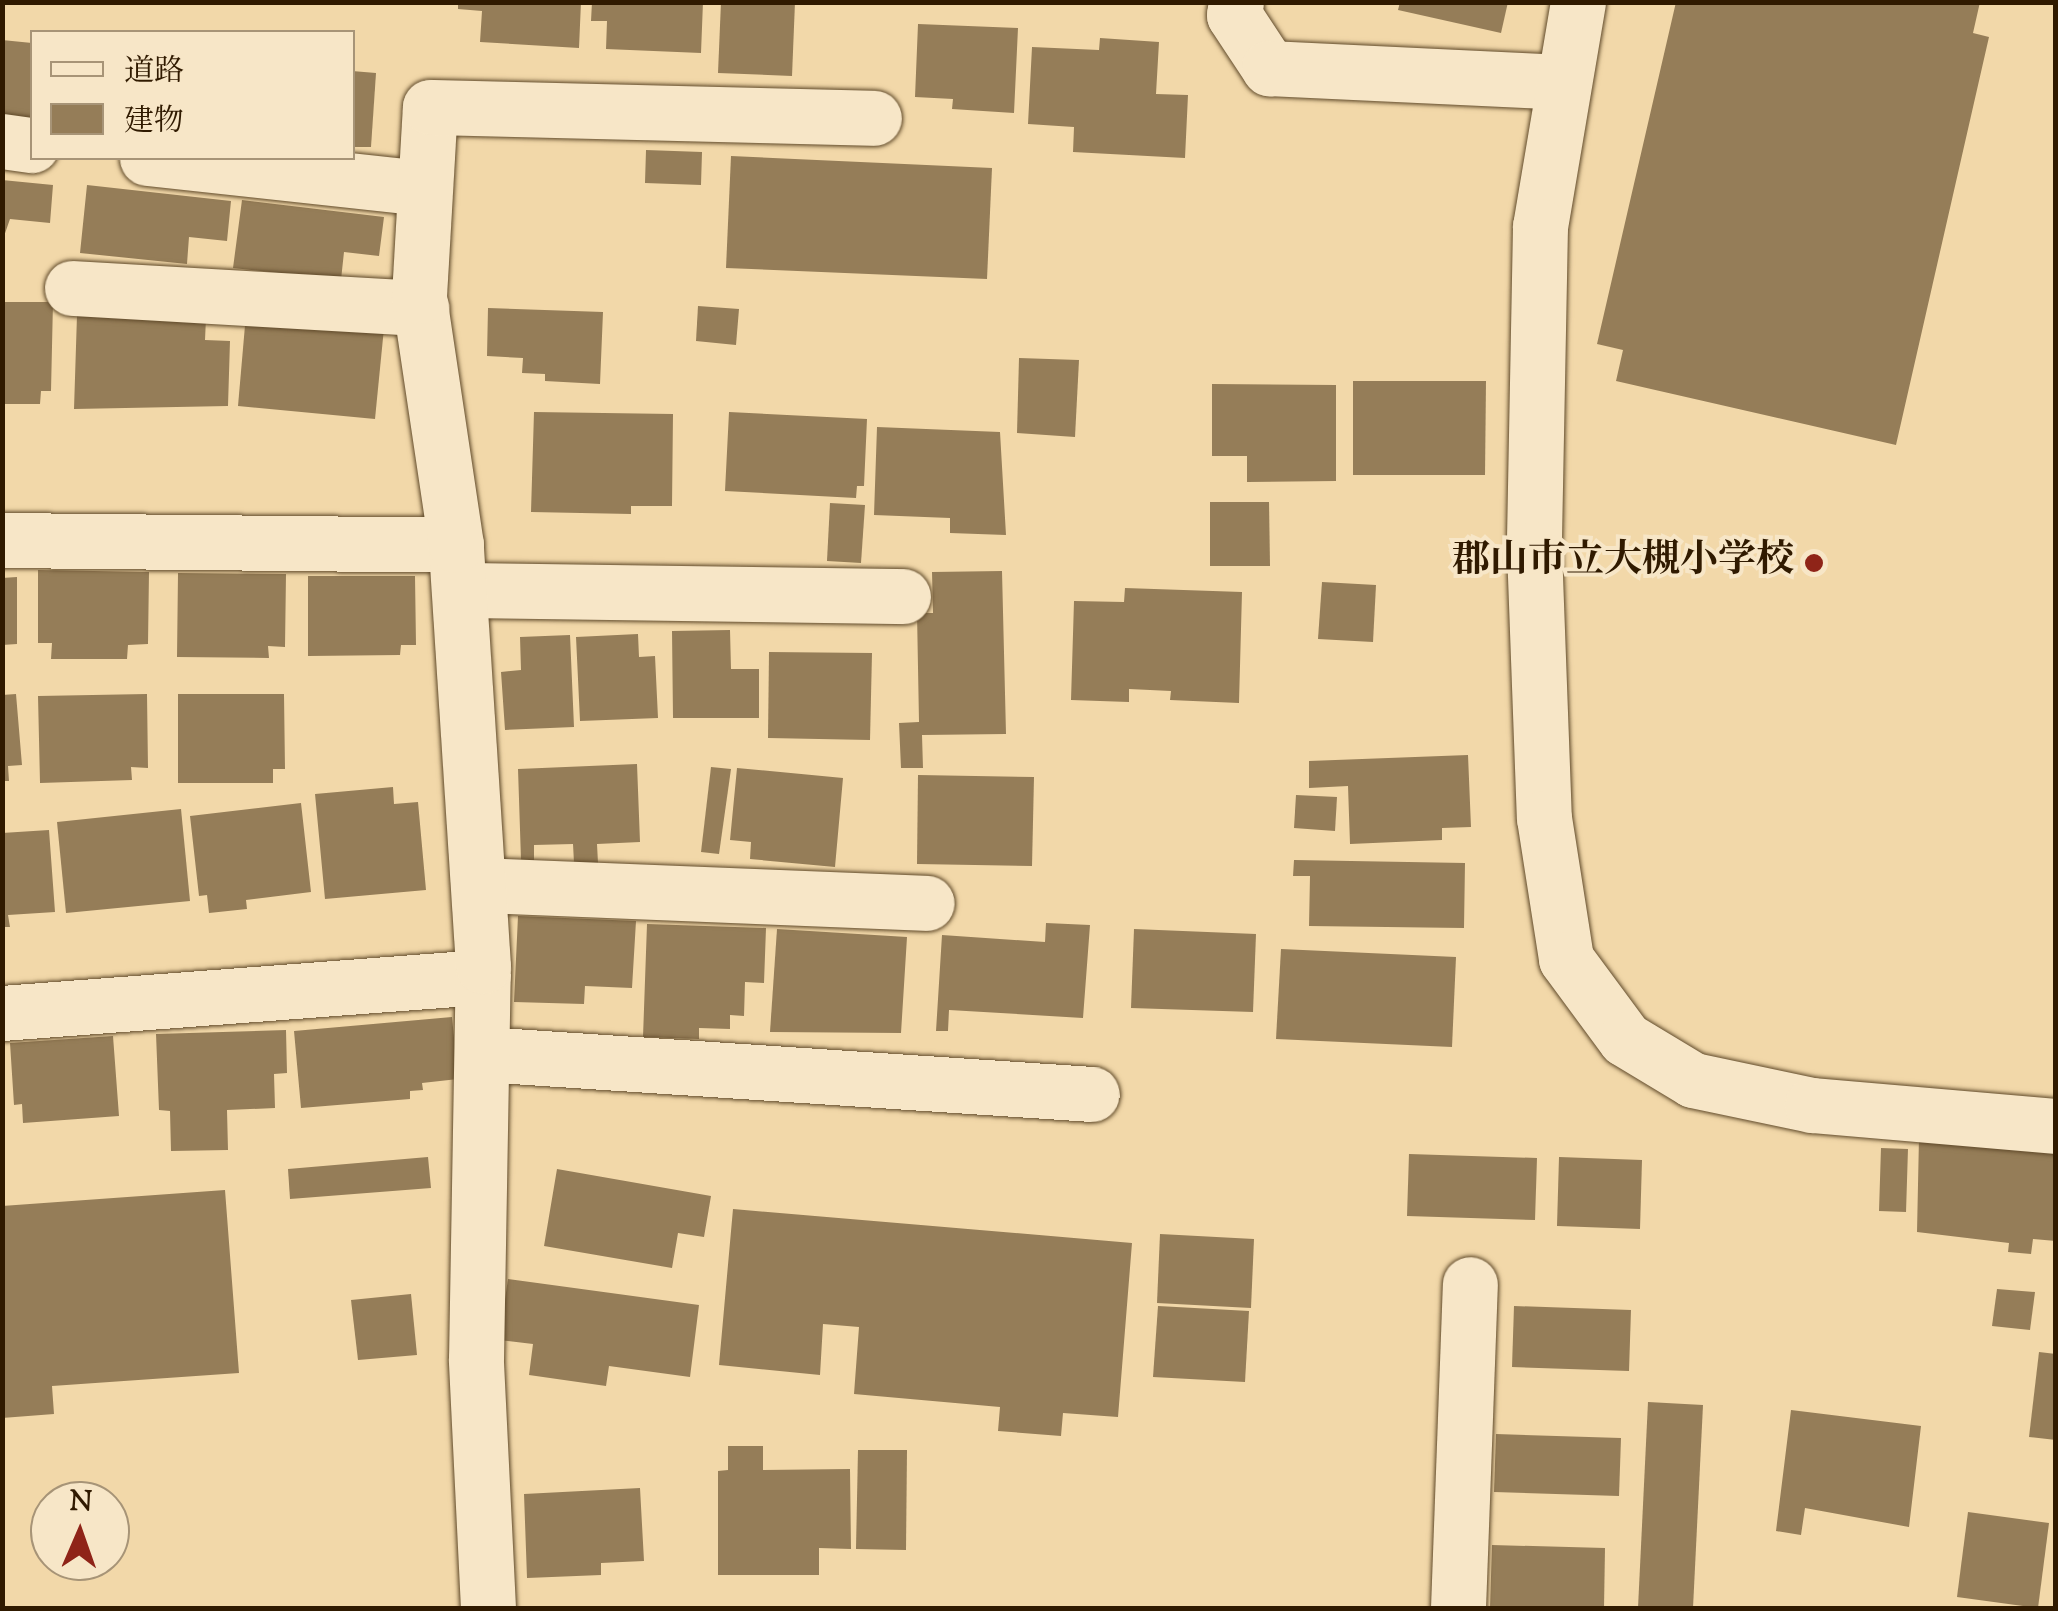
<!DOCTYPE html>
<meta charset="utf-8">
<style>
body{margin:0}
#map{position:relative;width:2058px;height:1611px;overflow:hidden;background:#f2d8a9;font-family:"Sorts Mill Goudy","Noto Serif JP",serif}
div>[style]{position:absolute}
.building>*{inset:0;background:#957d58}
.roads{filter:drop-shadow(0 0 2px #604a2a) drop-shadow(0 0 2px #604a2a)}
.minor>*{height:55px;margin:-27.5px;padding:0 27.5px;transform-origin:27.5px;border-radius:27.5px;background:#f7e6c7}
.dots>*{width:28px;height:28px;translate:-50% -50%;box-sizing:border-box;border:5px solid #f7e6c7;border-radius:50%}
span{translate:-50% -50%;white-space:nowrap;text-align:center;line-height:1.15;-webkit-text-stroke:8px #f7e6c7;paint-order:stroke}
.poi-label{font-size:38px;color:#301a00;font-weight:700}
.right{translate:-100% -50%;text-align:right}
.frame{position:absolute;inset:0;border:5px solid #301a00;pointer-events:none}
.legend{position:absolute;left:30px;top:30px;width:325px;height:130px;box-sizing:border-box;background:#f7e6c7;border:2px solid #a79477;margin:0;padding:12px 18px;list-style:none;font-size:30px;color:#301a00}
.legend li{display:flex;align-items:center;gap:20px;height:50px}
.legend b{width:50px;border:2px solid #a79477}
.north{position:absolute;left:30px;top:1481px;width:100px;height:100px;box-sizing:border-box;background:#f7e6c7;border:2px solid #a79477;border-radius:50%;rotate:2deg;font-size:28px;font-weight:700;line-height:40px;text-align:center;color:#301a00}
.north::after{content:'';display:block;margin:auto;width:35px;height:45px;background:#8f2418;clip-path:polygon(50% 0,100% 100%,50% 72%,0 100%)}
</style>
<div id="map">
<div class="building">
<div style="clip-path:polygon(458px 2px,581px 2px,579px 48px,480px 42px,482px 11px,458px 9px)"></div>
<div style="clip-path:polygon(592px 2px,703px 2px,701px 53px,606px 49px,607px 21px,591px 21px)"></div>
<div style="clip-path:polygon(721px 2px,795px 2px,792px 76px,718px 73px)"></div>
<div style="clip-path:polygon(1400px 2px,1508px 2px,1501px 33px,1398px 10px)"></div>
<div style="clip-path:polygon(1676px 2px,1980px 2px,1973px 33px,1989px 37px,1896px 445px,1616px 381px,1623px 350px,1597px 344px)"></div>
<div style="clip-path:polygon(918px 24px,1018px 28px,1014px 113px,952px 109px,953px 99px,915px 97px)"></div>
<div style="clip-path:polygon(1100px 38px,1159px 42px,1156px 94px,1188px 95px,1185px 158px,1073px 152px,1074px 127px,1028px 124px,1032px 47px,1099px 50px)"></div>
<div style="clip-path:polygon(2px 40px,32px 43px,32px 123px,2px 120px)"></div>
<div style="clip-path:polygon(352px 71px,376px 73px,371px 147px,352px 147px)"></div>
<div style="clip-path:polygon(646px 150px,702px 152px,701px 185px,645px 183px)"></div>
<div style="clip-path:polygon(731px 156px,992px 168px,987px 279px,726px 268px)"></div>
<div style="clip-path:polygon(2px 180px,53px 185px,50px 223px,10px 219px,2px 242px)"></div>
<div style="clip-path:polygon(87px 185px,231px 201px,227px 241px,189px 237px,187px 264px,80px 253px)"></div>
<div style="clip-path:polygon(242px 200px,384px 217px,379px 256px,344px 252px,341px 280px,233px 268px)"></div>
<div style="clip-path:polygon(2px 302px,53px 302px,51px 391px,41px 391px,40px 404px,2px 404px)"></div>
<div style="clip-path:polygon(698px 306px,739px 309px,736px 345px,696px 341px)"></div>
<div style="clip-path:polygon(488px 308px,603px 312px,600px 384px,545px 381px,545px 374px,522px 373px,523px 358px,487px 356px)"></div>
<div style="clip-path:polygon(246px 314px,384px 328px,375px 419px,238px 406px)"></div>
<div style="clip-path:polygon(77px 315px,206px 318px,205px 340px,230px 341px,228px 406px,74px 409px)"></div>
<div style="clip-path:polygon(1019px 358px,1079px 360px,1075px 437px,1017px 433px)"></div>
<div style="clip-path:polygon(1353px 381px,1486px 381px,1485px 475px,1353px 475px)"></div>
<div style="clip-path:polygon(1212px 384px,1336px 385px,1336px 481px,1247px 482px,1247px 456px,1212px 456px)"></div>
<div style="clip-path:polygon(534px 412px,673px 414px,672px 506px,631px 506px,631px 514px,531px 512px)"></div>
<div style="clip-path:polygon(729px 412px,867px 419px,864px 486px,857px 486px,856px 498px,725px 491px)"></div>
<div style="clip-path:polygon(877px 427px,1000px 432px,1006px 535px,950px 533px,950px 518px,874px 515px)"></div>
<div style="clip-path:polygon(1210px 502px,1269px 502px,1270px 566px,1210px 566px)"></div>
<div style="clip-path:polygon(830px 503px,865px 505px,861px 563px,827px 561px)"></div>
<div style="clip-path:polygon(38px 570px,149px 572px,148px 644px,128px 645px,127px 659px,51px 659px,52px 643px,38px 643px)"></div>
<div style="clip-path:polygon(1002px 571px,1006px 734px,922px 735px,923px 768px,901px 768px,899px 723px,919px 722px,917px 613px,933px 613px,932px 572px)"></div>
<div style="clip-path:polygon(178px 573px,286px 574px,285px 647px,268px 646px,269px 658px,177px 657px)"></div>
<div style="clip-path:polygon(308px 576px,415px 576px,416px 645px,401px 645px,400px 655px,308px 656px)"></div>
<div style="clip-path:polygon(17px 577px,17px 644px,2px 645px,2px 578px)"></div>
<div style="clip-path:polygon(1322px 582px,1376px 585px,1373px 642px,1318px 639px)"></div>
<div style="clip-path:polygon(1125px 588px,1242px 592px,1239px 703px,1170px 700px,1171px 691px,1129px 689px,1129px 702px,1071px 700px,1074px 601px,1124px 602px)"></div>
<div style="clip-path:polygon(730px 630px,731px 669px,759px 669px,759px 718px,673px 718px,672px 631px)"></div>
<div style="clip-path:polygon(638px 634px,639px 657px,655px 656px,658px 718px,580px 721px,576px 637px)"></div>
<div style="clip-path:polygon(570px 635px,574px 727px,505px 730px,501px 672px,521px 670px,520px 637px)"></div>
<div style="clip-path:polygon(769px 652px,872px 653px,870px 740px,768px 738px)"></div>
<div style="clip-path:polygon(16px 694px,22px 765px,8px 766px,9px 781px,2px 781px,2px 695px)"></div>
<div style="clip-path:polygon(147px 694px,148px 768px,131px 767px,132px 780px,40px 783px,38px 696px)"></div>
<div style="clip-path:polygon(178px 694px,284px 694px,285px 769px,273px 769px,273px 783px,178px 783px)"></div>
<div style="clip-path:polygon(1468px 755px,1471px 827px,1442px 828px,1442px 840px,1350px 844px,1348px 786px,1309px 788px,1309px 761px)"></div>
<div style="clip-path:polygon(637px 764px,640px 842px,597px 844px,598px 863px,574px 863px,573px 844px,534px 845px,534px 860px,521px 860px,518px 769px)"></div>
<div style="clip-path:polygon(711px 767px,731px 769px,719px 854px,701px 852px)"></div>
<div style="clip-path:polygon(737px 768px,843px 778px,835px 867px,750px 859px,751px 842px,730px 840px)"></div>
<div style="clip-path:polygon(918px 775px,1034px 777px,1032px 866px,917px 864px)"></div>
<div style="clip-path:polygon(393px 787px,394px 804px,418px 802px,426px 890px,325px 899px,315px 794px)"></div>
<div style="clip-path:polygon(1296px 795px,1337px 797px,1335px 831px,1294px 828px)"></div>
<div style="clip-path:polygon(301px 803px,311px 892px,246px 900px,247px 909px,209px 913px,207px 895px,199px 896px,190px 816px)"></div>
<div style="clip-path:polygon(181px 809px,190px 901px,66px 913px,57px 822px)"></div>
<div style="clip-path:polygon(49px 830px,55px 912px,8px 915px,10px 927px,2px 927px,2px 833px)"></div>
<div style="clip-path:polygon(1294px 860px,1465px 863px,1464px 928px,1309px 926px,1310px 876px,1293px 876px)"></div>
<div style="clip-path:polygon(518px 916px,636px 921px,632px 988px,585px 986px,584px 1004px,514px 1002px)"></div>
<div style="clip-path:polygon(1046px 923px,1090px 925px,1083px 1018px,949px 1010px,948px 1031px,936px 1031px,942px 935px,1045px 942px)"></div>
<div style="clip-path:polygon(647px 924px,766px 928px,764px 983px,745px 982px,744px 1016px,730px 1015px,730px 1029px,699px 1028px,699px 1039px,643px 1037px)"></div>
<div style="clip-path:polygon(777px 929px,907px 937px,901px 1033px,770px 1032px)"></div>
<div style="clip-path:polygon(1134px 929px,1256px 934px,1253px 1012px,1131px 1008px)"></div>
<div style="clip-path:polygon(1281px 949px,1456px 957px,1452px 1047px,1276px 1039px)"></div>
<div style="clip-path:polygon(452px 1017px,458px 1079px,422px 1083px,423px 1090px,410px 1091px,410px 1099px,301px 1108px,294px 1031px)"></div>
<div style="clip-path:polygon(286px 1030px,287px 1073px,274px 1074px,275px 1108px,227px 1110px,228px 1150px,171px 1151px,170px 1111px,159px 1110px,156px 1034px)"></div>
<div style="clip-path:polygon(113px 1036px,119px 1116px,23px 1123px,22px 1104px,14px 1105px,10px 1043px)"></div>
<div style="clip-path:polygon(1919px 1137px,2056px 1152px,2056px 1241px,2033px 1239px,2031px 1254px,2008px 1252px,2009px 1243px,1917px 1232px)"></div>
<div style="clip-path:polygon(1881px 1148px,1908px 1149px,1906px 1212px,1879px 1211px)"></div>
<div style="clip-path:polygon(1409px 1154px,1537px 1158px,1535px 1220px,1407px 1216px)"></div>
<div style="clip-path:polygon(428px 1157px,431px 1188px,290px 1199px,288px 1169px)"></div>
<div style="clip-path:polygon(1559px 1157px,1642px 1160px,1640px 1229px,1557px 1226px)"></div>
<div style="clip-path:polygon(557px 1169px,711px 1196px,704px 1237px,678px 1233px,672px 1268px,544px 1246px)"></div>
<div style="clip-path:polygon(225px 1190px,239px 1373px,52px 1386px,54px 1414px,2px 1418px,2px 1206px)"></div>
<div style="clip-path:polygon(733px 1209px,1132px 1243px,1118px 1417px,1063px 1413px,1061px 1436px,998px 1431px,1000px 1407px,854px 1394px,859px 1327px,823px 1324px,820px 1375px,719px 1365px)"></div>
<div style="clip-path:polygon(1160px 1234px,1254px 1239px,1251px 1308px,1157px 1303px)"></div>
<div style="clip-path:polygon(508px 1279px,699px 1305px,690px 1377px,609px 1366px,606px 1386px,529px 1375px,533px 1344px,499px 1340px)"></div>
<div style="clip-path:polygon(1997px 1289px,2035px 1292px,2030px 1330px,1992px 1326px)"></div>
<div style="clip-path:polygon(411px 1294px,417px 1355px,358px 1360px,351px 1300px)"></div>
<div style="clip-path:polygon(1158px 1306px,1249px 1311px,1245px 1382px,1153px 1377px)"></div>
<div style="clip-path:polygon(1514px 1306px,1631px 1310px,1629px 1371px,1512px 1367px)"></div>
<div style="clip-path:polygon(2039px 1352px,2056px 1354px,2056px 1440px,2029px 1437px)"></div>
<div style="clip-path:polygon(1648px 1402px,1703px 1405px,1693px 1608px,1638px 1608px)"></div>
<div style="clip-path:polygon(1791px 1410px,1921px 1426px,1909px 1527px,1805px 1508px,1801px 1535px,1776px 1531px)"></div>
<div style="clip-path:polygon(1496px 1434px,1621px 1438px,1619px 1496px,1494px 1492px)"></div>
<div style="clip-path:polygon(728px 1446px,763px 1446px,763px 1470px,850px 1469px,851px 1549px,819px 1548px,819px 1575px,718px 1575px,718px 1471px,728px 1470px)"></div>
<div style="clip-path:polygon(858px 1450px,907px 1450px,906px 1550px,856px 1549px)"></div>
<div style="clip-path:polygon(640px 1488px,644px 1561px,601px 1563px,601px 1575px,527px 1578px,524px 1494px)"></div>
<div style="clip-path:polygon(1968px 1512px,2049px 1523px,2038px 1608px,1957px 1597px)"></div>
<div style="clip-path:polygon(1492px 1545px,1605px 1548px,1604px 1608px,1490px 1608px)"></div>
</div>
<div class="roads">
<div class="minor">
<div style="left:1236px;top:2px;width:13px;rotate:99deg"></div>
<div style="left:1234px;top:15px;width:64px;rotate:56.6deg"></div>
<div style="left:1269px;top:68px;width:293px;rotate:2.7deg"></div>
<div style="left:1578px;top:2px;width:227px;rotate:99.6deg"></div>
<div style="left:1540px;top:226px;width:323px;rotate:91.1deg"></div>
<div style="left:1534px;top:549px;width:269px;rotate:87.9deg"></div>
<div style="left:1544px;top:818px;width:143px;rotate:81.1deg"></div>
<div style="left:1566px;top:959px;width:99px;rotate:53.6deg"></div>
<div style="left:1625px;top:1039px;width:79px;rotate:31.1deg"></div>
<div style="left:1693px;top:1080px;width:122px;rotate:11.9deg"></div>
<div style="left:1812px;top:1105px;width:245px;rotate:4.9deg"></div>
<div style="left:2px;top:141px;width:30px;rotate:8deg"></div>
<div style="left:147px;top:158px;width:278px;rotate:6.2deg"></div>
<div style="left:72px;top:288px;width:350px;rotate:3.3deg"></div>
<div style="left:2px;top:540px;width:454px;rotate:0.6deg"></div>
<div style="left:459px;top:590px;width:444px;rotate:0.8deg"></div>
<div style="left:480px;top:885px;width:447px;rotate:2.3deg"></div>
<div style="left:2px;top:1013px;width:482px;rotate:-4.3deg"></div>
<div style="left:482px;top:1054px;width:611px;rotate:3.75deg"></div>
<div style="left:488px;top:1608px;width:249px;rotate:-92.8deg"></div>
<div style="left:476px;top:1359px;width:393px;rotate:-89deg"></div>
<div style="left:483px;top:966px;width:422px;rotate:-93.7deg"></div>
<div style="left:456px;top:545px;width:252px;rotate:-98.5deg"></div>
<div style="left:419px;top:296px;width:189px;rotate:-86.7deg"></div>
<div style="left:430px;top:107px;width:444px;rotate:1.4deg"></div>
<div style="left:1458px;top:1608px;width:324px;rotate:-87.9deg"></div>
</div>
</div>
<div class="dots">
<div style="left:1814px;top:563px;background:#8f2418"></div>
</div>
<div class="poi-label">
<span class="right" style="left:1794px;top:563px">郡山市立大槻小学校</span>
</div>
<div class="frame"></div>
<ul class="legend">
<li><b style="height:12px;background:#f7e6c7"></b>道路</li>
<li><b style="height:28px;background:#957d58"></b>建物</li>
</ul>
<div class="north">N</div>
</div>
